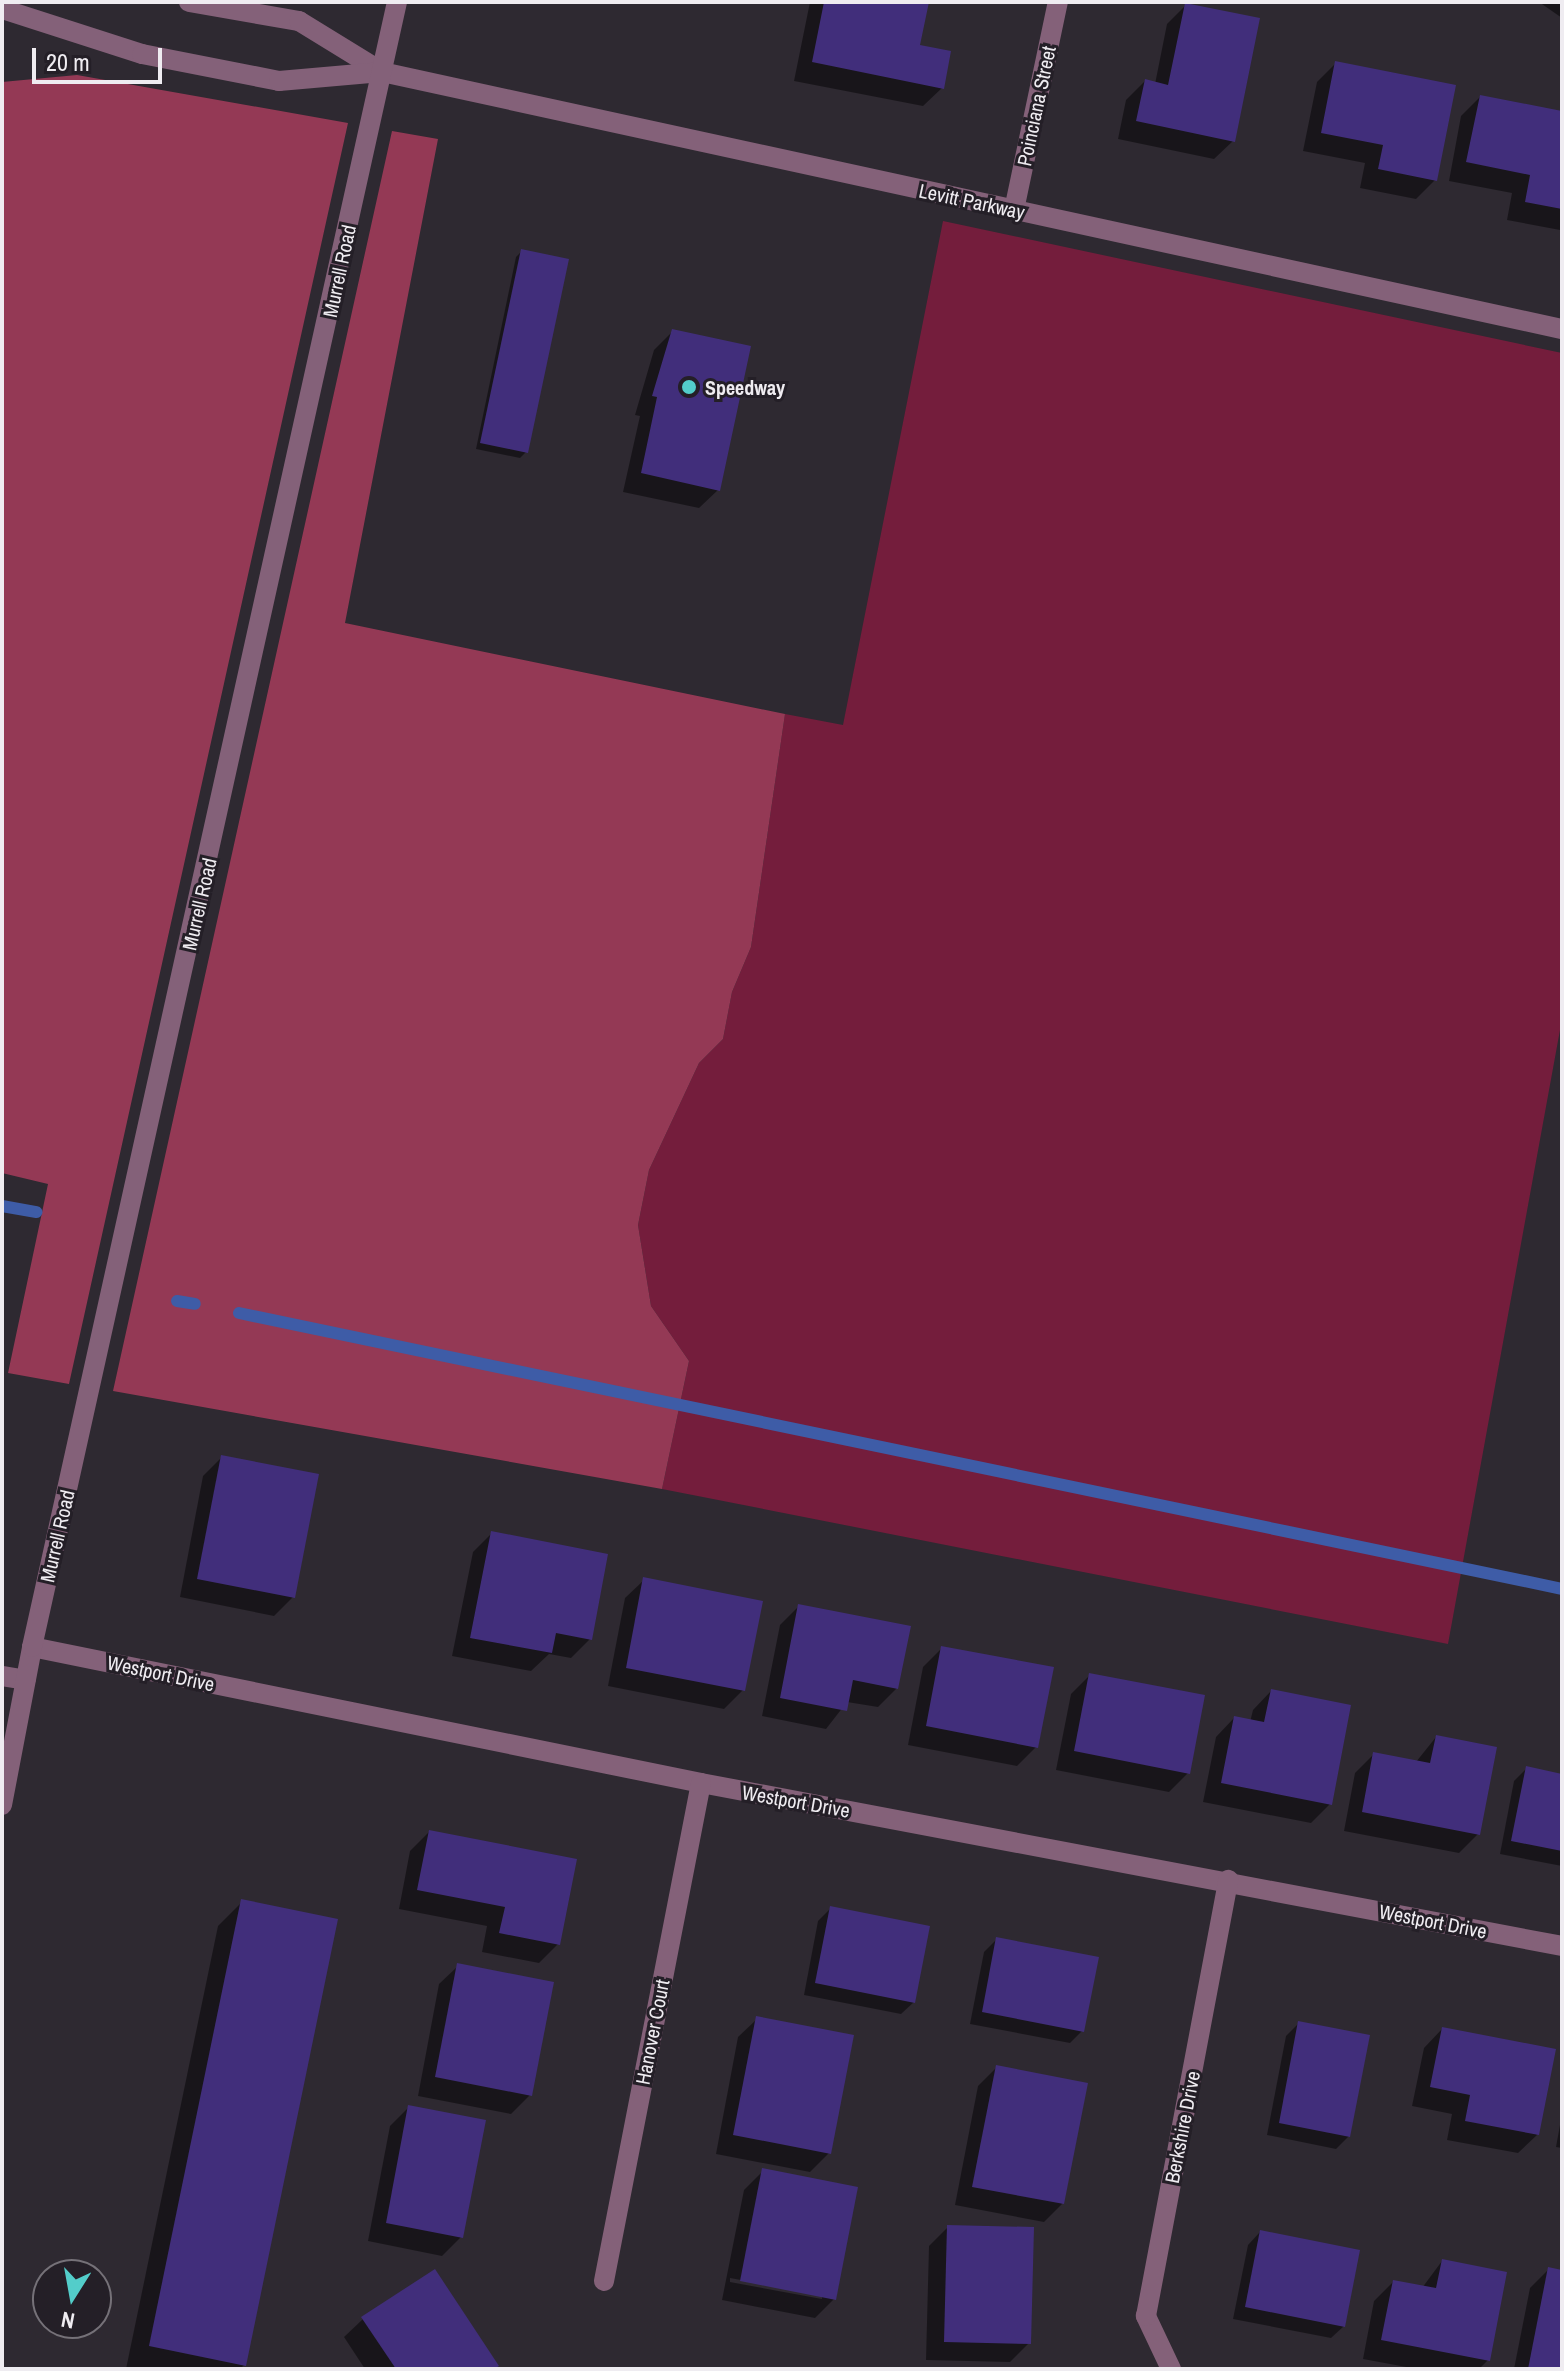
<!DOCTYPE html>
<style>
body{margin:0}
#map{position:relative;width:1564px;height:2371px;overflow:hidden;background:#2e2931;font-family:"Archivo Narrow",sans-serif}
div>[style]{position:absolute}
.green>*{inset:0;background:#741d3c}
.forest>*{inset:0;background:#943955}
.shadow>*{inset:0;background:#0007}
.stream>*{height:12px;margin:-6px;padding:0 6px;transform-origin:6px;border-radius:6px;background:#3e5ca7}
.building>*{inset:0;background:#412e7b}
.minor>*{height:20px;margin:-10px;padding:0 10px;transform-origin:10px;border-radius:10px;background:#846179}
.dots>*{width:22px;height:22px;translate:-50% -50%;box-sizing:border-box;border:4px solid #241f27;border-radius:50%}
span{translate:-50% -50%;white-space:nowrap;text-align:center;line-height:1.15;-webkit-text-stroke:6px #241f27;paint-order:stroke}
.street-label{font-size:20px;color:#efecf1}
.poi-label{font-size:20px;color:#efecf1;font-weight:700}
.left{translate:0 -50%;text-align:left}
.frame{position:absolute;inset:0;border:4px solid #efecf1;pointer-events:none}
.north{position:absolute;left:32px;top:2259px;width:80px;height:80px;box-sizing:border-box;background:#241f27;border:2px solid #757178;border-radius:50%;rotate:191deg;font-size:22px;font-weight:700;line-height:32px;text-align:center;color:#efecf1}
.north::after{content:'';display:block;margin:auto;width:28px;height:36px;background:#53cdca;clip-path:polygon(50% 0,100% 100%,50% 72%,0 100%)}
.scale{position:absolute;left:32px;top:48px;width:130px;height:36px;box-sizing:border-box;border:4px solid #efecf1;border-top:0;padding-left:10px;font-size:24px;line-height:28px;white-space:nowrap;color:#efecf1;-webkit-text-stroke:6px #241f27;paint-order:stroke}
</style>
<div id="map">
<div class="green">
<div style="clip-path:polygon(943px 221px,1562px 353px,1562px 1019px,1448px 1644px,662px 1489px,689px 1361px,651px 1306px,638px 1225px,649px 1170px,699px 1063px,723px 1039px,732px 992px,751px 947px,785px 714px,843px 725px)"></div>
</div>
<div class="forest">
<div style="clip-path:polygon(77px 75px,348px 123px,69px 1384px,8px 1373px,48px 1184px,2px 1173px,2px 82px)"></div>
<div style="clip-path:polygon(392px 131px,438px 139px,345px 623px,785px 714px,751px 947px,732px 992px,723px 1039px,699px 1063px,649px 1170px,638px 1225px,651px 1306px,689px 1361px,662px 1489px,113px 1391px)"></div>
</div>
<div class="shadow">
<div style="clip-path:polygon(810px 2px,926px 2px,917px 47px,942px 88px,923px 106px,794px 81px)"></div>
<div style="clip-path:polygon(1539px 2px,1562px 2px,1562px 18px)"></div>
<div style="clip-path:polygon(1186px 5px,1233px 141px,1214px 159px,1118px 139px,1126px 100px,1145px 81px,1155px 84px,1167px 24px)"></div>
<div style="clip-path:polygon(1336px 63px,1435px 180px,1416px 199px,1360px 188px,1365px 163px,1303px 151px,1317px 82px)"></div>
<div style="clip-path:polygon(1480px 97px,1562px 113px,1560px 230px,1507px 220px,1512px 193px,1449px 181px,1461px 116px)"></div>
<div style="clip-path:polygon(522px 251px,526px 452px,520px 458px,476px 449px,516px 257px)"></div>
<div style="clip-path:polygon(673px 331px,718px 490px,699px 508px,623px 492px,640px 416px,635px 415px,654px 350px)"></div>
<div style="clip-path:polygon(222px 1457px,293px 1597px,274px 1616px,180px 1597px,203px 1476px)"></div>
<div style="clip-path:polygon(492px 1533px,590px 1639px,571px 1658px,549px 1654px,531px 1671px,452px 1656px,473px 1552px)"></div>
<div style="clip-path:polygon(644px 1580px,743px 1690px,724px 1709px,608px 1686px,625px 1598px)"></div>
<div style="clip-path:polygon(799px 1606px,897px 1688px,878px 1707px,847px 1702px,826px 1729px,762px 1716px,780px 1625px)"></div>
<div style="clip-path:polygon(942px 1648px,1036px 1747px,1017px 1766px,908px 1745px,923px 1667px)"></div>
<div style="clip-path:polygon(1090px 1675px,1188px 1773px,1169px 1792px,1056px 1770px,1071px 1694px)"></div>
<div style="clip-path:polygon(1271px 1691px,1330px 1804px,1311px 1823px,1203px 1802px,1216px 1737px,1234px 1718px,1250px 1722px,1253px 1710px)"></div>
<div style="clip-path:polygon(1436px 1737px,1478px 1834px,1459px 1853px,1344px 1831px,1355px 1773px,1374px 1754px,1416px 1762px)"></div>
<div style="clip-path:polygon(1526px 1769px,1562px 1776px,1562px 1866px,1500px 1854px,1514px 1781px)"></div>
<div style="clip-path:polygon(429px 1832px,558px 1944px,539px 1963px,482px 1952px,487px 1926px,399px 1909px,410px 1851px)"></div>
<div style="clip-path:polygon(242px 1902px,244px 2365px,240px 2369px,126px 2369px,218px 1926px)"></div>
<div style="clip-path:polygon(831px 1908px,914px 2002px,901px 2014px,804px 1995px,818px 1921px)"></div>
<div style="clip-path:polygon(997px 1939px,1082px 2031px,1070px 2043px,970px 2024px,984px 1952px)"></div>
<div style="clip-path:polygon(458px 1966px,530px 2095px,511px 2114px,418px 2096px,439px 1984px)"></div>
<div style="clip-path:polygon(757px 2019px,829px 2153px,810px 2172px,716px 2154px,738px 2037px)"></div>
<div style="clip-path:polygon(1299px 2023px,1349px 2136px,1336px 2149px,1267px 2135px,1286px 2036px)"></div>
<div style="clip-path:polygon(1442px 2029px,1537px 2135px,1518px 2153px,1447px 2140px,1452px 2114px,1412px 2106px,1424px 2048px)"></div>
<div style="clip-path:polygon(997px 2067px,1062px 2204px,1044px 2222px,955px 2205px,978px 2086px)"></div>
<div style="clip-path:polygon(409px 2107px,461px 2237px,442px 2256px,368px 2241px,390px 2126px)"></div>
<div style="clip-path:polygon(1562px 2114px,1562px 2148px,1556px 2147px)"></div>
<div style="clip-path:polygon(evenodd,763px 2171px,834px 2299px,815px 2318px,722px 2300px,744px 2190px,763px 2171px,730px 2278px,822px 2295px,822px 2299px,730px 2282px,730px 2278px)"></div>
<div style="clip-path:polygon(948px 2227px,1029px 2343px,1010px 2362px,926px 2360px,929px 2246px)"></div>
<div style="clip-path:polygon(1260px 2232px,1344px 2326px,1331px 2338px,1233px 2319px,1248px 2245px)"></div>
<div style="clip-path:polygon(1442px 2261px,1488px 2360px,1479px 2369px,1417px 2369px,1363px 2359px,1374px 2301px,1393px 2282px,1422px 2288px)"></div>
<div style="clip-path:polygon(1549px 2269px,1562px 2272px,1562px 2369px,1514px 2369px,1530px 2288px)"></div>
<div style="clip-path:polygon(363px 2319px,493px 2369px,365px 2369px,344px 2337px)"></div>
</div>
<div class="stream">
<div style="left:2px;top:1206px;width:35px;rotate:10deg"></div>
<div style="left:177px;top:1301px;width:18px;rotate:9deg"></div>
<div style="left:239px;top:1313px;width:1351px;rotate:11.78deg"></div>
</div>
<div class="building">
<div style="clip-path:polygon(824px 2px,929px 2px,920px 45px,951px 51px,944px 89px,812px 62px)"></div>
<div style="clip-path:polygon(1185px 3px,1260px 18px,1235px 142px,1136px 121px,1145px 79px,1168px 85px)"></div>
<div style="clip-path:polygon(1335px 61px,1456px 85px,1437px 181px,1378px 169px,1383px 145px,1321px 133px)"></div>
<div style="clip-path:polygon(1480px 95px,1562px 111px,1562px 209px,1525px 202px,1530px 175px,1466px 162px)"></div>
<div style="clip-path:polygon(521px 249px,569px 259px,528px 453px,480px 443px)"></div>
<div style="clip-path:polygon(672px 329px,751px 346px,720px 491px,641px 473px,657px 397px,652px 396px)"></div>
<div style="clip-path:polygon(221px 1455px,319px 1474px,295px 1598px,197px 1579px)"></div>
<div style="clip-path:polygon(491px 1531px,608px 1554px,592px 1640px,556px 1633px,552px 1653px,470px 1638px)"></div>
<div style="clip-path:polygon(643px 1577px,763px 1601px,745px 1691px,626px 1668px)"></div>
<div style="clip-path:polygon(798px 1604px,911px 1626px,898px 1689px,853px 1680px,847px 1711px,780px 1698px)"></div>
<div style="clip-path:polygon(941px 1646px,1054px 1667px,1038px 1748px,926px 1726px)"></div>
<div style="clip-path:polygon(1089px 1673px,1205px 1695px,1190px 1774px,1074px 1751px)"></div>
<div style="clip-path:polygon(1271px 1689px,1351px 1705px,1332px 1805px,1221px 1783px,1234px 1716px,1264px 1722px)"></div>
<div style="clip-path:polygon(1436px 1735px,1497px 1747px,1480px 1835px,1362px 1812px,1373px 1752px,1430px 1763px)"></div>
<div style="clip-path:polygon(1526px 1766px,1562px 1774px,1562px 1851px,1511px 1841px)"></div>
<div style="clip-path:polygon(429px 1830px,577px 1859px,560px 1945px,499px 1933px,505px 1907px,417px 1890px)"></div>
<div style="clip-path:polygon(241px 1899px,338px 1919px,246px 2366px,149px 2346px)"></div>
<div style="clip-path:polygon(830px 1906px,930px 1926px,915px 2003px,815px 1983px)"></div>
<div style="clip-path:polygon(996px 1937px,1099px 1957px,1084px 2032px,982px 2012px)"></div>
<div style="clip-path:polygon(457px 1963px,554px 1982px,532px 2096px,435px 2077px)"></div>
<div style="clip-path:polygon(756px 2016px,854px 2035px,831px 2154px,733px 2135px)"></div>
<div style="clip-path:polygon(1298px 2021px,1370px 2035px,1350px 2137px,1279px 2123px)"></div>
<div style="clip-path:polygon(1442px 2027px,1556px 2049px,1539px 2135px,1465px 2121px,1470px 2095px,1430px 2087px)"></div>
<div style="clip-path:polygon(996px 2065px,1088px 2083px,1064px 2204px,972px 2187px)"></div>
<div style="clip-path:polygon(408px 2105px,486px 2120px,463px 2238px,386px 2223px)"></div>
<div style="clip-path:polygon(762px 2168px,858px 2187px,836px 2300px,740px 2281px)"></div>
<div style="clip-path:polygon(947px 2225px,1034px 2227px,1031px 2344px,944px 2342px)"></div>
<div style="clip-path:polygon(1260px 2230px,1360px 2250px,1345px 2327px,1245px 2307px)"></div>
<div style="clip-path:polygon(1442px 2259px,1507px 2272px,1490px 2361px,1381px 2340px,1393px 2280px,1436px 2288px)"></div>
<div style="clip-path:polygon(1548px 2267px,1562px 2270px,1562px 2369px,1528px 2369px)"></div>
<div style="clip-path:polygon(435px 2269px,499px 2366px,494px 2369px,396px 2369px,361px 2317px)"></div>
</div>
<div class="minor">
<div style="left:189px;top:2px;width:112px;rotate:9.8deg"></div>
<div style="left:299px;top:21px;width:97px;rotate:31.6deg"></div>
<div style="left:2px;top:9px;width:147px;rotate:17.8deg"></div>
<div style="left:142px;top:54px;width:140px;rotate:11.1deg"></div>
<div style="left:279px;top:81px;width:103px;rotate:-5deg"></div>
<div style="left:382px;top:72px;width:1208px;rotate:12.29deg"></div>
<div style="left:1014px;top:210px;width:213px;rotate:-78.1deg"></div>
<div style="left:32px;top:1647px;width:683px;rotate:11.49deg"></div>
<div style="left:701px;top:1783px;width:876px;rotate:10.72deg"></div>
<div style="left:2px;top:1676px;width:24px;rotate:9deg"></div>
<div style="left:2px;top:1805px;width:161px;rotate:-79.2deg"></div>
<div style="left:32px;top:1647px;width:1685px;rotate:-77.49deg"></div>
<div style="left:604px;top:2281px;width:507px;rotate:-78.98deg"></div>
<div style="left:1171px;top:2369px;width:59px;rotate:-115.3deg"></div>
<div style="left:1146px;top:2316px;width:444px;rotate:-79.3deg"></div>
</div>
<div class="dots">
<div style="left:689px;top:387px;background:#53cdca"></div>
</div>
<div class="street-label">
<span style="left:1036px;top:106px;rotate:-78deg">Poinciana Street</span>
<span style="left:972px;top:201px;rotate:12deg">Levitt Parkway</span>
<span style="left:339px;top:271px;rotate:-78deg">Murrell Road</span>
<span style="left:199px;top:904px;rotate:-77deg">Murrell Road</span>
<span style="left:57px;top:1536px;rotate:-77deg">Murrell Road</span>
<span style="left:161px;top:1673px;rotate:12deg">Westport Drive</span>
<span style="left:796px;top:1801px;rotate:10deg">Westport Drive</span>
<span style="left:1433px;top:1921px;rotate:11deg">Westport Drive</span>
<span style="left:652px;top:2032px;rotate:-79deg">Hanover Court</span>
<span style="left:1182px;top:2127px;rotate:-79deg">Berkshire Drive</span>
</div>
<div class="poi-label">
<span class="left" style="left:705px;top:387px">Speedway</span>
</div>
<div class="frame"></div>
<div class="north">N</div>
<div class="scale">20 m</div>
</div>
